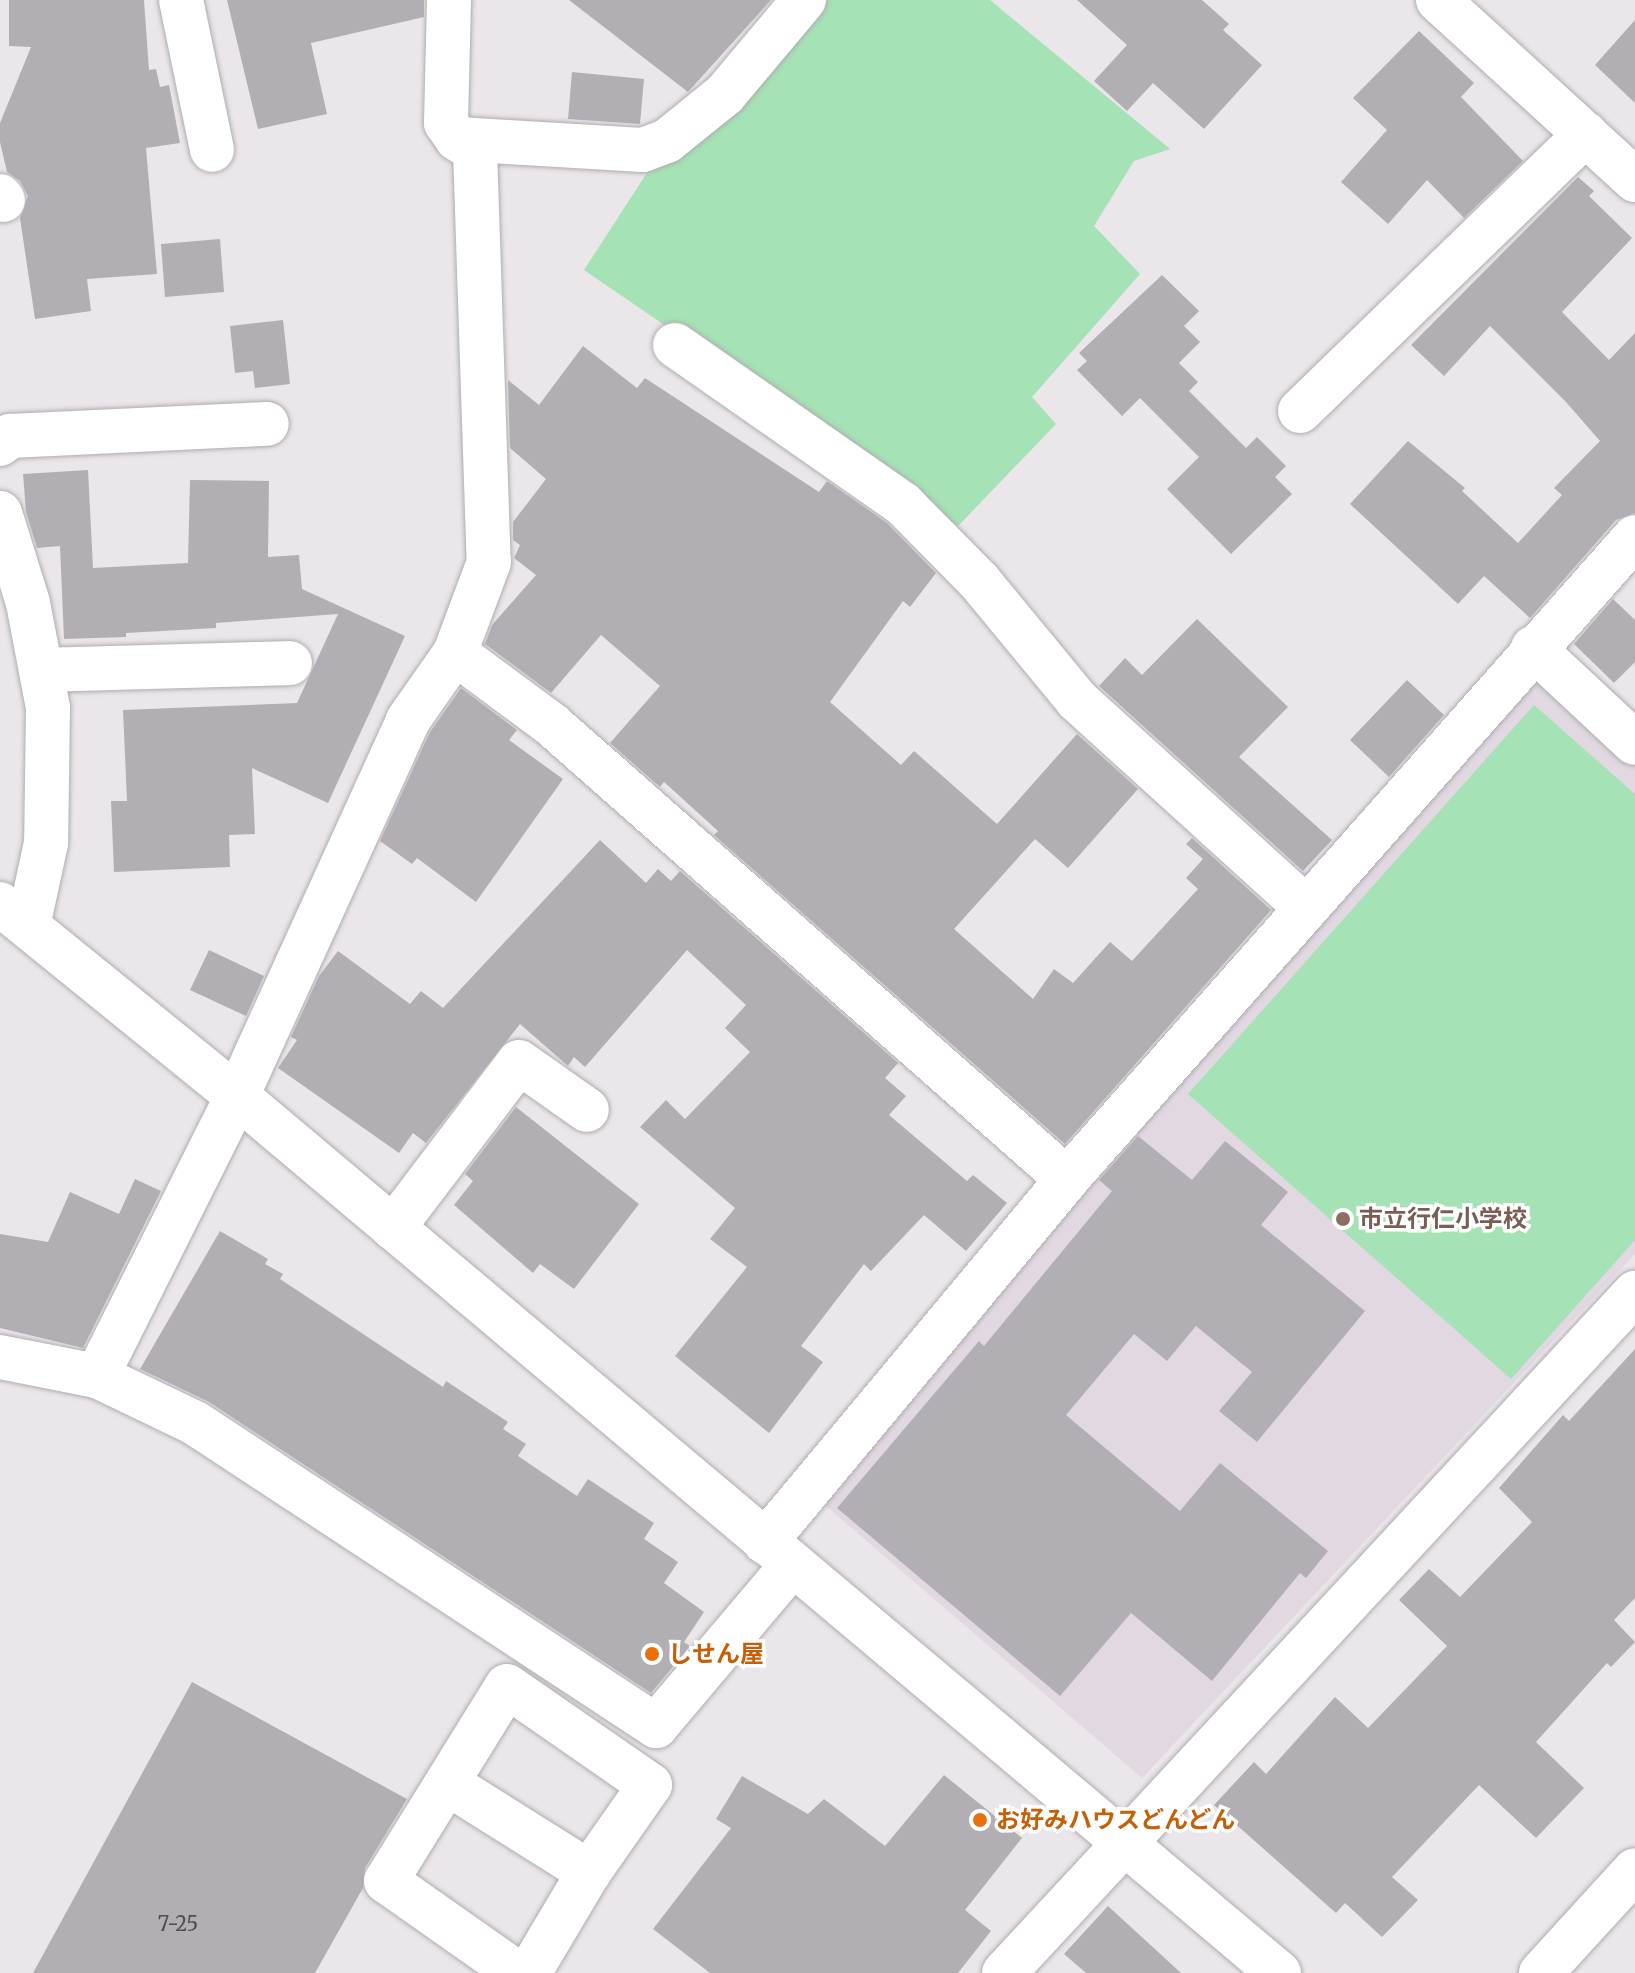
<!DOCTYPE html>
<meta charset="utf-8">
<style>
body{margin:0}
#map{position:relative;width:1635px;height:1973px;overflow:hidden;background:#eae6ea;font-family:Merriweather,"Noto Sans JP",serif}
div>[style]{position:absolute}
.built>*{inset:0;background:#e1d8e2}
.green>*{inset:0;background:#a5e2b5}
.building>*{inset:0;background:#b2afb4}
.roads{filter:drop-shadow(0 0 2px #b0acb0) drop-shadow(0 0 2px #b0acb0)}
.minor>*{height:44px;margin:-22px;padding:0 22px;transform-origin:22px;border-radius:22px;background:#fff}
.dots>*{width:22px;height:22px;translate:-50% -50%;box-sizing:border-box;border:4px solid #fff;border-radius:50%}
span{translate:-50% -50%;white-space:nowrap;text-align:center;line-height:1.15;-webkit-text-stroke:7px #fff;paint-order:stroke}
.number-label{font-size:20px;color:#504e50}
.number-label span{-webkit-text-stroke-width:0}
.education-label{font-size:24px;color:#785e54;font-weight:700}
.left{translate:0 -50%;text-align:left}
.food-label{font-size:24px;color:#c56008;font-weight:700}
</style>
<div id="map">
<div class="built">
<div style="clip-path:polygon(1535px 665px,1635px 760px,1635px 1254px,1142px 1778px,819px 1500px)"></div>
</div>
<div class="green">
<div style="clip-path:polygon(826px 0,990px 0,1170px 149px,1134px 161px,1094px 226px,1140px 274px,1032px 397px,1056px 424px,958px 526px,584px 270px,652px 165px,731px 114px)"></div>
<div style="clip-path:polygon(1534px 705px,1635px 794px,1635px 1240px,1511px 1379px,1188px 1094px)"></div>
</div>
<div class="building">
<div style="clip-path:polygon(9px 0,144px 0,149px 70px,156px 69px,160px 87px,169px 85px,180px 143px,146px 148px,157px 274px,87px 279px,91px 311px,35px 319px,20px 218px,28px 196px,20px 181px,7px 172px,0 142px,0 123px,31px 47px,9px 46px)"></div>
<div style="clip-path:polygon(227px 0,424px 0,424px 17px,311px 43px,327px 114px,258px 129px)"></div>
<div style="clip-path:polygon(569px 0,771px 0,688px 92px)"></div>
<div style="clip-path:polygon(1077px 0,1202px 0,1229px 24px,1223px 30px,1262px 65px,1204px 129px,1153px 83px,1127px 111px,1094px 81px,1127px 45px)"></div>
<div style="clip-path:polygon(1635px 20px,1635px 103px,1595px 65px)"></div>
<div style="clip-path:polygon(1419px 31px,1474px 83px,1461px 97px,1523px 161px,1464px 218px,1427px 180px,1388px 224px,1341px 182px,1387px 130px,1353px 98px)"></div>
<div style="clip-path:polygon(572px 72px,644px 79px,640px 124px,568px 119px)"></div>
<div style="clip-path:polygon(1578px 177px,1594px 191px,1589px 196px,1632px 238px,1562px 312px,1609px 360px,1635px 333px,1635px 513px,1616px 520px,1530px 618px,1484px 576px,1458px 604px,1350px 504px,1408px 441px,1465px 488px,1462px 491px,1518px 543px,1562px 495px,1554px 488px,1600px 441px,1566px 402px,1490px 326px,1444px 376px,1411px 345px)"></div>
<div style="clip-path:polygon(220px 239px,224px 292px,165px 297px,161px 244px)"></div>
<div style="clip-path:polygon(1162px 275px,1199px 311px,1184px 326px,1200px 342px,1179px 363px,1198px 382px,1189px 391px,1246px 448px,1257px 437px,1286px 466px,1275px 477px,1292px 494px,1231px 554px,1167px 489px,1199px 457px,1140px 398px,1122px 416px,1077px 370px,1087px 361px,1079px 353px)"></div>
<div style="clip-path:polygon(283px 320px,290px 384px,255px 388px,253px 371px,235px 373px,230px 326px)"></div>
<div style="clip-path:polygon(583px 346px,637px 388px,645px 378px,819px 492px,827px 481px,887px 523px,936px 573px,910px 607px,903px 601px,830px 702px,901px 765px,914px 751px,997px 824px,1077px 734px,1138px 789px,1068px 868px,1035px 839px,954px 929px,1033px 999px,1054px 969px,1073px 983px,1110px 942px,1132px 961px,1198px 889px,1186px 878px,1203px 859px,1186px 844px,1192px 838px,1271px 910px,1065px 1144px,714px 835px,718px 831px,664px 782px,660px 787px,610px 743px,660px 686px,601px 635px,551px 693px,485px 644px,492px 625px,536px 575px,514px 558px,520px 545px,513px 540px,513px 522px,546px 479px,510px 448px,508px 380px,539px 405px)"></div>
<div style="clip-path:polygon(88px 470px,93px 568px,188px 563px,190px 480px,269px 481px,268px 557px,299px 555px,302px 589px,405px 636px,328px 803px,252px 768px,255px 834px,229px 835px,230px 867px,114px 872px,111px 801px,127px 801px,123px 710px,297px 703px,338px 614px,216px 623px,216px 628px,126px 633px,126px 637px,64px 639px,60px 546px,37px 548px,26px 512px,23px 474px)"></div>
<div style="clip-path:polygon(1613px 599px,1635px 620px,1635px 662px,1614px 683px,1574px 644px)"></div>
<div style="clip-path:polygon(1197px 619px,1288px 707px,1239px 757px,1332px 840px,1303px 871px,1099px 686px,1125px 658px,1142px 675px)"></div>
<div style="clip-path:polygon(1407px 680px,1444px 715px,1389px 777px,1350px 740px)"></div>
<div style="clip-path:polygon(461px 688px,517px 730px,509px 740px,563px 779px,476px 902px,417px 858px,412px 864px,380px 841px,430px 732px)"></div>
<div style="clip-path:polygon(600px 840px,646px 883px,658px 869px,671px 881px,680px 871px,898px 1063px,885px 1078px,906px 1096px,889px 1115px,967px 1181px,973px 1175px,1007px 1203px,966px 1251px,924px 1215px,871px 1271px,864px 1264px,801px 1346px,823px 1362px,769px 1433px,675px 1356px,747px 1267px,710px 1239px,735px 1208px,640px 1127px,666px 1100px,685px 1119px,750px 1052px,725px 1028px,746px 1005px,687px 950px,585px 1067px,574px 1057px,568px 1066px,520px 1024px,426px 1143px,413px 1133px,399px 1153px,278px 1068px,297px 1040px,291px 1037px,319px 976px,338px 951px,410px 1004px,421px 991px,443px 1008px)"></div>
<div style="clip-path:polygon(209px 950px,264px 976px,246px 1016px,190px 990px)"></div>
<div style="clip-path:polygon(516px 1107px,639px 1204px,574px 1289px,540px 1264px,533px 1273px,454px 1205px,473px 1181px,465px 1174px)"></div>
<div style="clip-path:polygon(1138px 1136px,1192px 1180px,1225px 1141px,1288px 1192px,1261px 1225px,1365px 1311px,1257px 1442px,1219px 1411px,1252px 1372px,1196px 1326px,1167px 1361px,1134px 1334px,1066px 1415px,1180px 1511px,1220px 1463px,1328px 1551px,1306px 1578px,1300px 1573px,1212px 1681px,1131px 1613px,1060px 1696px,837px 1508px,979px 1341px,984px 1346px,1112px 1191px,1099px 1180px)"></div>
<div style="clip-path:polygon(135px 1179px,161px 1191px,83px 1348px,0 1328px,0 1234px,48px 1242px,70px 1192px,119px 1214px)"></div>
<div style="clip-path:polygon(220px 1231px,268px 1259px,265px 1264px,283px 1274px,280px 1279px,336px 1316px,443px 1387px,446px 1381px,508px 1422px,503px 1429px,526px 1444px,518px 1456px,577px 1496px,588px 1479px,654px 1523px,644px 1539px,678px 1562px,664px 1583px,704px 1612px,684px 1642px,690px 1646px,651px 1693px,209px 1402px,140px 1369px)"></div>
<div style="clip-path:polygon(1635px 1349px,1635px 1598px,1614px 1620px,1635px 1642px,1611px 1667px,1607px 1663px,1536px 1742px,1584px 1788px,1536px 1838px,1479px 1785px,1392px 1877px,1418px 1900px,1382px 1937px,1345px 1903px,1336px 1913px,1214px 1805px,1254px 1762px,1266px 1774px,1335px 1697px,1368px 1728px,1447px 1646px,1399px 1600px,1429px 1569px,1460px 1597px,1532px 1522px,1499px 1488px,1563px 1415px,1569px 1421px)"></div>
<div style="clip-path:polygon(192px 1682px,407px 1799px,365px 1868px,363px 1888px,315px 1973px,33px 1973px)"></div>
<div style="clip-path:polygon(944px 1775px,1022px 1838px,965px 1910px,991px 1931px,958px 1973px,710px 1973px,653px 1929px,731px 1828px,716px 1819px,742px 1776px,808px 1814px,824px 1799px,885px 1846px)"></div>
<div style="clip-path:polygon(1108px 1906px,1181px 1973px,1086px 1973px,1064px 1954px)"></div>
</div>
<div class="roads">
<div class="minor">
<div style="left:181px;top:0;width:153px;rotate:78.3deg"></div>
<div style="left:449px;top:0;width:123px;rotate:91.4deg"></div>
<div style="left:446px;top:123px;width:19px;rotate:55deg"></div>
<div style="left:457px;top:139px;width:21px;rotate:31deg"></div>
<div style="left:475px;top:150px;width:412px;rotate:88.1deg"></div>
<div style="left:489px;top:562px;width:97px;rotate:110.5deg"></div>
<div style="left:455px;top:653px;width:119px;rotate:36.5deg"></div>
<div style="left:551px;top:724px;width:688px;rotate:41.41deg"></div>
<div style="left:1438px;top:0;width:267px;rotate:42.4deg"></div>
<div style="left:457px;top:139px;width:186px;rotate:3.4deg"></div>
<div style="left:643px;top:150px;width:26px;rotate:-21deg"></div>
<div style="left:667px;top:141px;width:75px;rotate:-39deg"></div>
<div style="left:725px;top:94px;width:123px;rotate:-50deg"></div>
<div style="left:0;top:196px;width:5px;rotate:53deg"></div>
<div style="left:675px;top:345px;width:278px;rotate:34.9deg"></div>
<div style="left:903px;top:504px;width:108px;rotate:45.4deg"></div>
<div style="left:979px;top:581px;width:154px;rotate:50.5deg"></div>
<div style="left:1077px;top:700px;width:309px;rotate:42.2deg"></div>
<div style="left:1300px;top:411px;width:398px;rotate:-44.1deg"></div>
<div style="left:0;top:444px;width:13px;rotate:-39deg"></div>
<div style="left:10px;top:436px;width:257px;rotate:-2.7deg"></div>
<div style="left:0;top:513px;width:94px;rotate:72.7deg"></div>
<div style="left:28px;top:603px;width:107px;rotate:79.2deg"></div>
<div style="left:48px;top:708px;width:135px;rotate:90.8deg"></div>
<div style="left:46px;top:843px;width:85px;rotate:102.2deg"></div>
<div style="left:1533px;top:648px;width:139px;rotate:43deg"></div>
<div style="left:43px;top:670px;width:247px;rotate:-1.6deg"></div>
<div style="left:0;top:904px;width:305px;rotate:39deg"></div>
<div style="left:237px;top:1096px;width:1362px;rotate:40.09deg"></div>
<div style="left:393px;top:1228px;width:208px;rotate:-52.8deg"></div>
<div style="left:519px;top:1062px;width:83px;rotate:35.2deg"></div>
<div style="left:0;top:1357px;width:99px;rotate:11.1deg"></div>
<div style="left:97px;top:1376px;width:109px;rotate:25.6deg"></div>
<div style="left:195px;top:1423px;width:552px;rotate:33.32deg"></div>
<div style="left:656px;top:1726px;width:212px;rotate:-49.8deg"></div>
<div style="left:97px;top:1376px;width:313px;rotate:-63.4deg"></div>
<div style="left:237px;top:1096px;width:413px;rotate:-65.5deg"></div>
<div style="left:408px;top:720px;width:82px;rotate:-55deg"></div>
<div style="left:765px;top:1542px;width:472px;rotate:-50.2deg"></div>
<div style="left:1067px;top:1179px;width:857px;rotate:-48.5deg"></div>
<div style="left:447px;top:1783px;width:168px;rotate:32.1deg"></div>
<div style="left:517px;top:1973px;width:160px;rotate:-144.9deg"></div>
<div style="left:386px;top:1881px;width:229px;rotate:-58.2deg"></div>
<div style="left:507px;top:1686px;width:174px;rotate:34.7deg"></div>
<div style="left:650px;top:1785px;width:106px;rotate:125deg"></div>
<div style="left:589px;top:1872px;width:117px;rotate:120.7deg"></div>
<div style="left:1004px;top:1973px;width:928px;rotate:-47.14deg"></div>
<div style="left:1541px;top:1973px;width:139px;rotate:-47.6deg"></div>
</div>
</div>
<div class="dots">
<div style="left:1343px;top:1219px;background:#8d6e63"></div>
<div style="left:652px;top:1654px;background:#e8710a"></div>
<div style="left:980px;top:1820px;background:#e8710a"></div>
</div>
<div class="number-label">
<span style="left:178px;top:1923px">7-25</span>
</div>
<div class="education-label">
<span class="left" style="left:1359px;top:1219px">市立行仁小学校</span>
</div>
<div class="food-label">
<span class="left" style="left:668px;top:1654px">しせん屋</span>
<span class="left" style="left:996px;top:1820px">お好みハウスどんどん</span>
</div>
</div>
